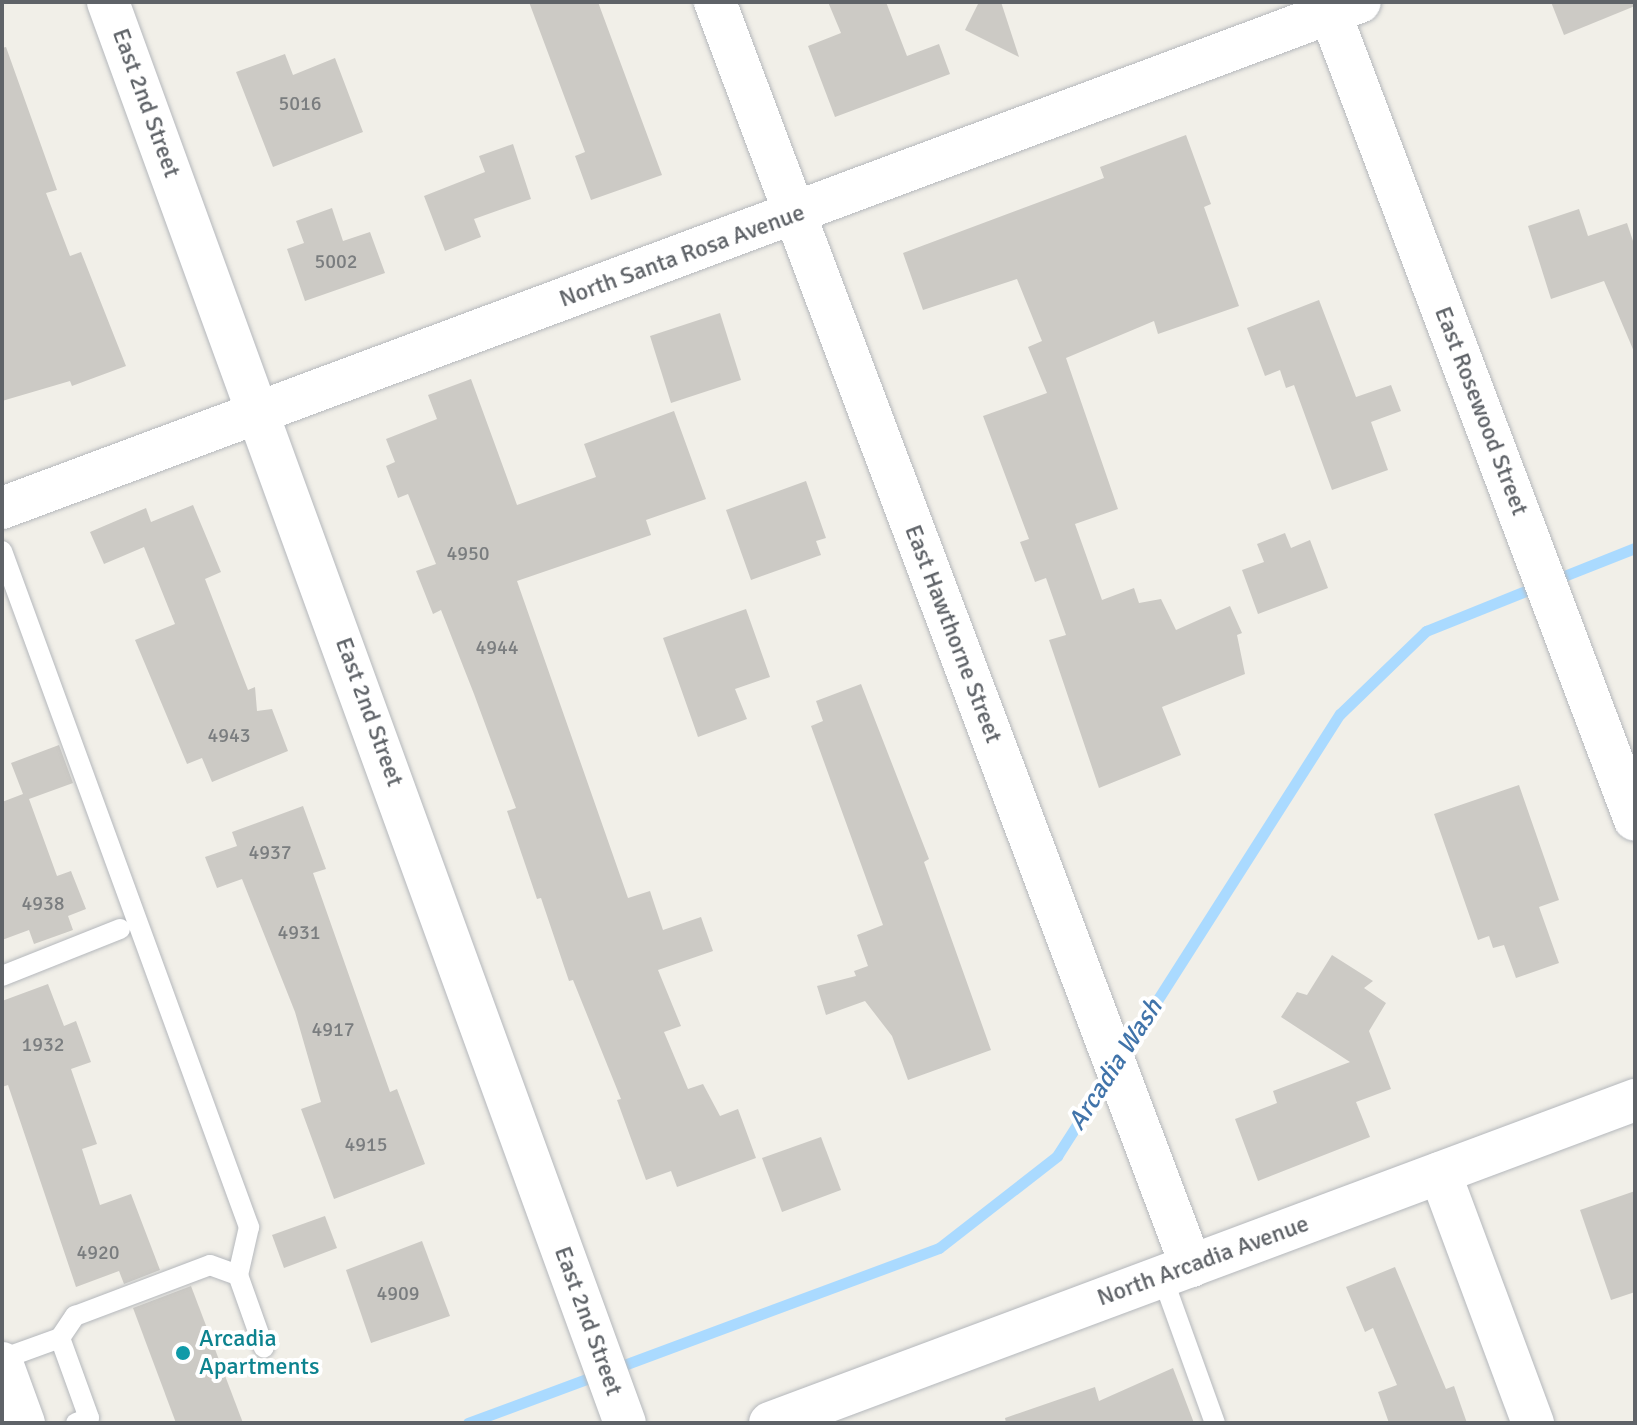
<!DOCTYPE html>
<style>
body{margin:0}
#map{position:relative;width:1637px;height:1425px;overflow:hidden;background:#f1efe8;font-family:Signika,sans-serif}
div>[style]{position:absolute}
.stream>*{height:11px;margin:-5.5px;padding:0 5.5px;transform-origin:5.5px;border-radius:5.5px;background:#aadaff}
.building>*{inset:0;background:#cccac5}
.roads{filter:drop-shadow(0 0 2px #b5b8bc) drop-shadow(0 0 2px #b5b8bc)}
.lane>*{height:20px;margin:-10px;padding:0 10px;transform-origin:10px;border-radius:10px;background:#fff}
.street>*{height:42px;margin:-21px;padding:0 21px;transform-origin:21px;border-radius:21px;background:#fff}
.dots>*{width:22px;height:22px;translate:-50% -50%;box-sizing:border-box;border:4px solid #fff;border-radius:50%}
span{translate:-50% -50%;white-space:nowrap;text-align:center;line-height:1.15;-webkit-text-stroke:8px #fff;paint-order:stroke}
.number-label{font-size:20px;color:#7a7d7f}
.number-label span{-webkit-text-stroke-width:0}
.street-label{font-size:24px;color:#5f6368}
.culture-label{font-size:24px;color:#0d838f}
.left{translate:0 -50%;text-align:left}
.water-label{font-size:26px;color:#4174aa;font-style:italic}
.frame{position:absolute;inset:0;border:4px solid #5f6368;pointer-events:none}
</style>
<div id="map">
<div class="stream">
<div style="left:1554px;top:580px;width:87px;rotate:-21.6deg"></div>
<div style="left:1123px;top:1054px;width:403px;rotate:-57.5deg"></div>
<div style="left:1340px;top:714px;width:120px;rotate:-44deg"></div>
<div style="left:1426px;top:631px;width:121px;rotate:-21.9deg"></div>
<div style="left:468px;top:1423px;width:502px;rotate:-20.38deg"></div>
<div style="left:939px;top:1248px;width:150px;rotate:-37.9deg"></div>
<div style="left:1057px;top:1156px;width:96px;rotate:-57.3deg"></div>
</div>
<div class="building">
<div style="clip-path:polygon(529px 2px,598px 2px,662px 175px,591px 200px,575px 156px,585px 152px)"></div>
<div style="clip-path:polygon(828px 2px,886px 2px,907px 56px,939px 44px,950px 74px,835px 117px,808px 46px,841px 33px)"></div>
<div style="clip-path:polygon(979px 2px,1001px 2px,1019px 57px,965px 30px)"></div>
<div style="clip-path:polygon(1551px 2px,1635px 2px,1635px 6px,1564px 35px)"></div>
<div style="clip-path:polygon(6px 47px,57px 190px,46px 193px,70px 256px,81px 252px,126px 366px,72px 386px,70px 381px,2px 401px,2px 48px)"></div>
<div style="clip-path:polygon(285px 54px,293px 75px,335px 58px,363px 132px,273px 167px,236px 72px)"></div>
<div style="clip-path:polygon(1186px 135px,1211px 204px,1204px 207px,1239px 306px,1158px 334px,1154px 321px,1066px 358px,1118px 509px,1075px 524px,1102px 600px,1134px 588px,1139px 603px,1161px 599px,1176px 630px,1230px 606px,1242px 633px,1237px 635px,1245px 674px,1162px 707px,1181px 755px,1099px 788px,1049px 640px,1066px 635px,1046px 578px,1035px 582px,1020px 542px,1029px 539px,983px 416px,1047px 393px,1028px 347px,1042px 341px,1017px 279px,923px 310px,903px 253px,1104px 178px,1100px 167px)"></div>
<div style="clip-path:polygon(513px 144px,531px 199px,474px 219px,481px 237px,445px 251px,424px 196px,485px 172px,479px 156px)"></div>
<div style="clip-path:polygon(332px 208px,343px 241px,370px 232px,385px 273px,305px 301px,287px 249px,304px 243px,296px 221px)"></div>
<div style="clip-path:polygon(1579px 209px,1588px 236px,1627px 223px,1635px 247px,1635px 354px,1604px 281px,1551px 299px,1528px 226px)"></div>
<div style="clip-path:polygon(1319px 300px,1356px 397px,1391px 385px,1401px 411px,1371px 422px,1388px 470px,1332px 490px,1294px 385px,1286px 388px,1280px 370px,1265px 376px,1247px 328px)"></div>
<div style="clip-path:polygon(720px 313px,741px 380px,671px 403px,650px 336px)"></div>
<div style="clip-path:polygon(471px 379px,517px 505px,596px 477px,584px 444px,674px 411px,706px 499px,646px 520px,651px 535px,517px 581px,628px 898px,650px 891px,663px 930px,701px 917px,713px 951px,658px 970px,681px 1026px,664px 1032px,688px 1089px,703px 1084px,720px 1116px,738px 1109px,756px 1158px,677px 1187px,671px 1171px,646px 1180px,617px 1100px,621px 1099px,573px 980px,569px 981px,541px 898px,537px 899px,507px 811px,516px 808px,474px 694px,441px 610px,433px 614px,416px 571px,436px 564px,408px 494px,398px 498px,386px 466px,395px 462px,386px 439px,437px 419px,428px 395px)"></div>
<div style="clip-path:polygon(806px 481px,826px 538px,816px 541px,821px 555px,751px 580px,726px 510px)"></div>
<div style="clip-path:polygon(193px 505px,221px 572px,205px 579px,248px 690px,255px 687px,257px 711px,272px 709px,288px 751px,212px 782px,202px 758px,187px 764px,135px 640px,175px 624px,144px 547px,104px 564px,90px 532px,146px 508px,151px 522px)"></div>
<div style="clip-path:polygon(1285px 533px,1291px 548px,1310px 540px,1328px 588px,1258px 614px,1242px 570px,1264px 562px,1257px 544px)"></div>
<div style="clip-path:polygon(746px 609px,770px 677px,735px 689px,747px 719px,698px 737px,663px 638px)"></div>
<div style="clip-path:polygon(861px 684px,929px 859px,924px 862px,991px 1050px,908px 1080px,892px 1036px,865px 1001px,826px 1015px,817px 986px,856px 976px,854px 971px,868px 966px,857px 935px,883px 925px,811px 726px,823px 721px,816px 701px)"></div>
<div style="clip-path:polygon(59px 745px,73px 783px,29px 799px,57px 876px,71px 871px,86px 909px,68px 916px,73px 930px,34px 944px,29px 930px,2px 940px,2px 802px,23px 794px,11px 763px)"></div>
<div style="clip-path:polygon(1519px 785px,1559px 900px,1539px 907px,1559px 963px,1516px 978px,1504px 945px,1493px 948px,1489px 936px,1478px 940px,1434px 814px)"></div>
<div style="clip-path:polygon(303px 806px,326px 869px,313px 873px,390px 1092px,397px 1089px,425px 1164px,334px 1199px,301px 1109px,321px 1102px,295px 1012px,242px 879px,217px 888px,205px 857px,237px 846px,232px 832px)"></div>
<div style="clip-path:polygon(1332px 955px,1373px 981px,1364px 988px,1386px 1003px,1369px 1031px,1391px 1089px,1356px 1102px,1370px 1137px,1258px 1181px,1235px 1119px,1277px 1103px,1273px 1091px,1350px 1062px,1281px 1017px,1297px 992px,1307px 995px)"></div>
<div style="clip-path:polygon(48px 984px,64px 1026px,76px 1021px,91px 1062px,71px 1069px,97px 1144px,82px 1149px,100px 1205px,131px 1194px,160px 1270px,124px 1284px,119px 1271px,76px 1287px,8px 1085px,2px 1087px,2px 1001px)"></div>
<div style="clip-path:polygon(821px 1137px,841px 1190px,782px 1212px,762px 1158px)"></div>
<div style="clip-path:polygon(1635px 1191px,1635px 1292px,1611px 1300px,1580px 1210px)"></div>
<div style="clip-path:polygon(325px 1216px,337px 1248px,284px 1268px,272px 1235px)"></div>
<div style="clip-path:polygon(422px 1241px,450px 1316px,371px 1343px,346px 1270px)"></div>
<div style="clip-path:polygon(1395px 1267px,1446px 1389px,1454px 1386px,1467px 1423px,1389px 1423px,1378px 1392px,1397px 1385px,1373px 1328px,1365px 1332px,1346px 1287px)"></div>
<div style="clip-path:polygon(191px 1286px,243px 1423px,176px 1423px,133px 1308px)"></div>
<div style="clip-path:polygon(1173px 1368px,1194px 1423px,1006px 1423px,1005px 1418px,1095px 1387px,1099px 1401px)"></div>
</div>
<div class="roads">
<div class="lane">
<div style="left:2px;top:551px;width:720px;rotate:69.93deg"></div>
<div style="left:249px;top:1227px;width:49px;rotate:102.9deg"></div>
<div style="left:2px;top:976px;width:127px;rotate:-21.7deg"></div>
<div style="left:1162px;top:1276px;width:156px;rotate:70.2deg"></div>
<div style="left:2px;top:1359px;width:62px;rotate:-19.9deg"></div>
<div style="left:76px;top:1423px;width:14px;rotate:-21deg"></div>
<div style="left:89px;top:1418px;width:85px;rotate:-109.9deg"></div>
<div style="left:60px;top:1338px;width:27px;rotate:-56deg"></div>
<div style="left:75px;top:1316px;width:144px;rotate:-20.7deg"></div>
<div style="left:210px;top:1265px;width:30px;rotate:20deg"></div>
<div style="left:238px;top:1275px;width:77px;rotate:70.4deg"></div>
</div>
<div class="street">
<div style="left:108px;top:2px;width:1512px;rotate:70.01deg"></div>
<div style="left:715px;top:2px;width:1351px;rotate:69.36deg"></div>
<div style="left:1326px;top:2px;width:874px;rotate:69.31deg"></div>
<div style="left:2px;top:508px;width:1449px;rotate:-20.44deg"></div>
<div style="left:1440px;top:1173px;width:267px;rotate:69.6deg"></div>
<div style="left:2px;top:1363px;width:64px;rotate:69.9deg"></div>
<div style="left:770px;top:1423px;width:923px;rotate:-20.48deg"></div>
</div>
</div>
<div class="dots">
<div style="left:183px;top:1353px;background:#0f9aa8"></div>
</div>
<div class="number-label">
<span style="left:300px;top:103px">5016</span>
<span style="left:336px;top:261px">5002</span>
<span style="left:468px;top:553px">4950</span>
<span style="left:497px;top:647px">4944</span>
<span style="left:229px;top:735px">4943</span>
<span style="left:270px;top:852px">4937</span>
<span style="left:43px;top:903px">4938</span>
<span style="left:299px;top:932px">4931</span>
<span style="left:333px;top:1029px">4917</span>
<span style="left:43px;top:1044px">1932</span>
<span style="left:366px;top:1144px">4915</span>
<span style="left:98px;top:1252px">4920</span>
<span style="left:398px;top:1293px">4909</span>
</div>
<div class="street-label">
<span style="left:146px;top:103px;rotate:70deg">East 2nd Street</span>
<span style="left:682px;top:256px;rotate:-20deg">North Santa Rosa Avenue</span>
<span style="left:1481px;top:411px;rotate:69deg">East Rosewood Street</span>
<span style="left:953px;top:634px;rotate:69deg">East Hawthorne Street</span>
<span style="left:369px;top:712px;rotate:70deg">East 2nd Street</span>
<span style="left:1203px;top:1261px;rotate:-20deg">North Arcadia Avenue</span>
<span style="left:588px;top:1321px;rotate:70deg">East 2nd Street</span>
</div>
<div class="culture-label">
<span class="left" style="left:199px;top:1353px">Arcadia<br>Apartments</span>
</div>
<div class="water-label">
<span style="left:1116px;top:1065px;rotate:-57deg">Arcadia Wash</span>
</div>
<div class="frame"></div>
</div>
